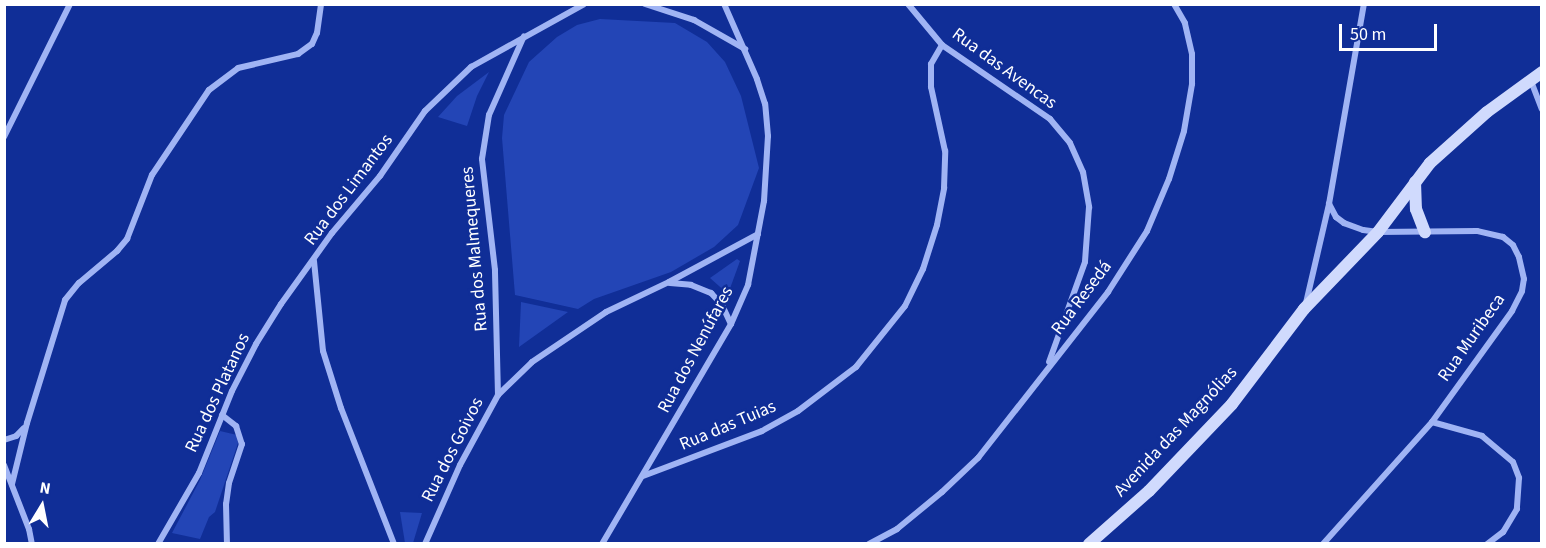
<!DOCTYPE html>
<meta charset="utf-8">
<style>
body{margin:0}
#map{position:relative;width:1546px;height:548px;overflow:hidden;background:#102e97;font-family:"Source Sans 3",sans-serif}
div>[style]{position:absolute}
.green>*{inset:0;background:#2345b6}
.minor>*{height:6px;margin:-3px;padding:0 3px;transform-origin:3px;border-radius:3px;background:#a0b4f4}
.secondary>*{height:12px;margin:-6px;padding:0 6px;transform-origin:6px;border-radius:6px;background:#d0dafd}
span{translate:-50% -50%;white-space:nowrap;text-align:center;line-height:1.15;-webkit-text-stroke:5px #102e97;paint-order:stroke}
.street-label{font-size:18px;color:#fff}
.frame{position:absolute;inset:0;border:6px solid #fff;pointer-events:none}
.north{position:absolute;left:12px;top:476px;width:60px;height:60px;-webkit-text-stroke:4px #102e97;paint-order:stroke;rotate:10deg;font-size:16px;font-weight:700;line-height:24px;text-align:center;color:#fff}
.north::after{content:'';display:block;margin:auto;width:21px;height:27px;background:#fff;clip-path:polygon(50% 0,100% 100%,50% 72%,0 100%)}
.scale{position:absolute;left:1339px;top:24px;width:98px;height:27px;box-sizing:border-box;border:3px solid #fff;border-top:0;padding-left:8px;font-size:18px;line-height:21px;white-space:nowrap;color:#fff;-webkit-text-stroke:4px #102e97;paint-order:stroke}
</style>
<div id="map">
<div class="green">
<div style="clip-path:polygon(600px 19px,675px 23px,707px 42px,725px 62px,741px 96px,759px 168px,738px 225px,714px 247px,671px 272px,594px 299px,578px 309px,515px 295px,502px 138px,504px 115px,529px 62px,557px 37px,577px 25px)"></div>
<div style="clip-path:polygon(489px 72px,477px 96px,467px 126px,438px 117px,457px 96px)"></div>
<div style="clip-path:polygon(737px 259px,740px 261px,728px 294px,710px 278px)"></div>
<div style="clip-path:polygon(521px 302px,568px 312px,519px 347px)"></div>
<div style="clip-path:polygon(220px 431px,237px 435px,238px 443px,215px 512px,209px 517px,200px 539px,172px 533px,200px 480px)"></div>
<div style="clip-path:polygon(400px 512px,422px 513px,413px 543px,405px 543px)"></div>
</div>
<div class="minor">
<div style="left:645px;top:4px;width:52px;rotate:18.1deg"></div>
<div style="left:694px;top:20px;width:59px;rotate:29.6deg"></div>
<div style="left:908px;top:4px;width:53px;rotate:50.3deg"></div>
<div style="left:942px;top:45px;width:131px;rotate:34.4deg"></div>
<div style="left:1050px;top:119px;width:31px;rotate:50deg"></div>
<div style="left:1070px;top:143px;width:32px;rotate:66deg"></div>
<div style="left:1083px;top:172px;width:36px;rotate:80deg"></div>
<div style="left:1089px;top:207px;width:55px;rotate:94.2deg"></div>
<div style="left:1085px;top:262px;width:106px;rotate:109.8deg"></div>
<div style="left:1531px;top:81px;width:30px;rotate:69deg"></div>
<div style="left:4px;top:137px;width:148px;rotate:-63.6deg"></div>
<div style="left:314px;top:261px;width:90px;rotate:84.3deg"></div>
<div style="left:323px;top:351px;width:60px;rotate:72.5deg"></div>
<div style="left:341px;top:408px;width:146px;rotate:68.7deg"></div>
<div style="left:670px;top:283px;width:21px;rotate:5deg"></div>
<div style="left:691px;top:285px;width:22px;rotate:22deg"></div>
<div style="left:711px;top:293px;width:16px;rotate:47deg"></div>
<div style="left:722px;top:305px;width:21px;rotate:65deg"></div>
<div style="left:1306px;top:303px;width:102px;rotate:-76.9deg"></div>
<div style="left:1329px;top:204px;width:203px;rotate:-80.1deg"></div>
<div style="left:498px;top:395px;width:125px;rotate:-91.4deg"></div>
<div style="left:495px;top:270px;width:112px;rotate:-96.7deg"></div>
<div style="left:482px;top:159px;width:45px;rotate:-81deg"></div>
<div style="left:489px;top:115px;width:86px;rotate:-66.1deg"></div>
<div style="left:222px;top:415px;width:18px;rotate:38deg"></div>
<div style="left:236px;top:426px;width:19px;rotate:72deg"></div>
<div style="left:242px;top:444px;width:41px;rotate:108.4deg"></div>
<div style="left:229px;top:483px;width:21px;rotate:98deg"></div>
<div style="left:226px;top:504px;width:40px;rotate:88.6deg"></div>
<div style="left:1432px;top:422px;width:52px;rotate:15.6deg"></div>
<div style="left:1482px;top:436px;width:40px;rotate:40deg"></div>
<div style="left:1513px;top:462px;width:17px;rotate:69deg"></div>
<div style="left:1519px;top:478px;width:31px;rotate:94deg"></div>
<div style="left:1517px;top:509px;width:27px;rotate:121deg"></div>
<div style="left:1503px;top:532px;width:20px;rotate:143deg"></div>
<div style="left:4px;top:440px;width:13px;rotate:-18deg"></div>
<div style="left:16px;top:436px;width:11px;rotate:-45deg"></div>
<div style="left:4px;top:465px;width:69px;rotate:68.7deg"></div>
<div style="left:29px;top:529px;width:15px;rotate:79deg"></div>
<div style="left:643px;top:476px;width:127px;rotate:-20.7deg"></div>
<div style="left:762px;top:431px;width:41px;rotate:-29.1deg"></div>
<div style="left:798px;top:411px;width:73px;rotate:-37.2deg"></div>
<div style="left:856px;top:367px;width:78px;rotate:-51.2deg"></div>
<div style="left:905px;top:306px;width:41px;rotate:-64.1deg"></div>
<div style="left:923px;top:269px;width:46px;rotate:-72.3deg"></div>
<div style="left:937px;top:225px;width:38px;rotate:-79deg"></div>
<div style="left:944px;top:188px;width:37px;rotate:-88deg"></div>
<div style="left:945px;top:151px;width:66px;rotate:-102.3deg"></div>
<div style="left:931px;top:87px;width:23px;rotate:-90deg"></div>
<div style="left:931px;top:64px;width:22px;rotate:-60deg"></div>
<div style="left:12px;top:484px;width:63px;rotate:-76.2deg"></div>
<div style="left:27px;top:423px;width:129px;rotate:-72.8deg"></div>
<div style="left:65px;top:300px;width:22px;rotate:-51deg"></div>
<div style="left:79px;top:283px;width:50px;rotate:-40.1deg"></div>
<div style="left:117px;top:251px;width:16px;rotate:-50deg"></div>
<div style="left:127px;top:239px;width:69px;rotate:-68.7deg"></div>
<div style="left:152px;top:175px;width:102px;rotate:-56.2deg"></div>
<div style="left:209px;top:90px;width:36px;rotate:-37deg"></div>
<div style="left:238px;top:68px;width:62px;rotate:-13.1deg"></div>
<div style="left:298px;top:54px;width:17px;rotate:-36deg"></div>
<div style="left:312px;top:44px;width:12px;rotate:-66deg"></div>
<div style="left:317px;top:33px;width:29px;rotate:-82deg"></div>
<div style="left:158px;top:544px;width:82px;rotate:-60deg"></div>
<div style="left:199px;top:473px;width:88px;rotate:-68.1deg"></div>
<div style="left:232px;top:391px;width:53px;rotate:-62.9deg"></div>
<div style="left:256px;top:344px;width:47px;rotate:-58deg"></div>
<div style="left:281px;top:304px;width:87px;rotate:-54.3deg"></div>
<div style="left:332px;top:233px;width:75px;rotate:-49.9deg"></div>
<div style="left:380px;top:176px;width:79px;rotate:-55.3deg"></div>
<div style="left:425px;top:111px;width:64px;rotate:-43.7deg"></div>
<div style="left:471px;top:67px;width:129px;rotate:-29.1deg"></div>
<div style="left:425px;top:544px;width:86px;rotate:-66.1deg"></div>
<div style="left:460px;top:465px;width:80px;rotate:-61.5deg"></div>
<div style="left:498px;top:395px;width:47px;rotate:-44.1deg"></div>
<div style="left:532px;top:362px;width:89px;rotate:-34deg"></div>
<div style="left:606px;top:312px;width:70px;rotate:-25.5deg"></div>
<div style="left:669px;top:282px;width:101px;rotate:-28.3deg"></div>
<div style="left:602px;top:544px;width:255px;rotate:-59.6deg"></div>
<div style="left:731px;top:324px;width:43px;rotate:-66.4deg"></div>
<div style="left:748px;top:285px;width:86px;rotate:-79.2deg"></div>
<div style="left:764px;top:201px;width:65px;rotate:-86.5deg"></div>
<div style="left:768px;top:136px;width:32px;rotate:-95deg"></div>
<div style="left:765px;top:104px;width:26px;rotate:-108deg"></div>
<div style="left:757px;top:79px;width:82px;rotate:-113.7deg"></div>
<div style="left:869px;top:544px;width:32px;rotate:-28deg"></div>
<div style="left:897px;top:529px;width:58px;rotate:-39.4deg"></div>
<div style="left:942px;top:492px;width:50px;rotate:-43.4deg"></div>
<div style="left:978px;top:458px;width:211px;rotate:-51.9deg"></div>
<div style="left:1108px;top:292px;width:72px;rotate:-57.4deg"></div>
<div style="left:1147px;top:231px;width:56px;rotate:-67.1deg"></div>
<div style="left:1169px;top:179px;width:50px;rotate:-72.6deg"></div>
<div style="left:1184px;top:131px;width:48px;rotate:-80.3deg"></div>
<div style="left:1192px;top:84px;width:30px;rotate:-90deg"></div>
<div style="left:1192px;top:54px;width:32px;rotate:-103deg"></div>
<div style="left:1185px;top:23px;width:22px;rotate:-120deg"></div>
<div style="left:1323px;top:544px;width:164px;rotate:-48.2deg"></div>
<div style="left:1432px;top:422px;width:137px;rotate:-54.2deg"></div>
<div style="left:1512px;top:311px;width:22px;rotate:-63deg"></div>
<div style="left:1522px;top:291px;width:12px;rotate:-81deg"></div>
<div style="left:1524px;top:279px;width:23px;rotate:-103deg"></div>
<div style="left:1519px;top:257px;width:13px;rotate:-117deg"></div>
<div style="left:1513px;top:245px;width:13px;rotate:-141deg"></div>
<div style="left:1503px;top:237px;width:27px;rotate:-167deg"></div>
<div style="left:1477px;top:231px;width:99px;rotate:179.4deg"></div>
<div style="left:1378px;top:232px;width:15px;rotate:-172deg"></div>
<div style="left:1363px;top:230px;width:20px;rotate:-160deg"></div>
<div style="left:1344px;top:223px;width:10px;rotate:-143deg"></div>
<div style="left:1336px;top:217px;width:15px;rotate:-118deg"></div>
</div>
<div class="secondary">
<div style="left:1415px;top:182px;width:27px;rotate:88deg"></div>
<div style="left:1416px;top:209px;width:25px;rotate:69deg"></div>
<div style="left:1089px;top:544px;width:80px;rotate:-41.5deg"></div>
<div style="left:1149px;top:491px;width:120px;rotate:-46.3deg"></div>
<div style="left:1232px;top:404px;width:119px;rotate:-52.8deg"></div>
<div style="left:1304px;top:309px;width:107px;rotate:-46.1deg"></div>
<div style="left:1378px;top:232px;width:86px;rotate:-53deg"></div>
<div style="left:1430px;top:163px;width:76px;rotate:-41.8deg"></div>
<div style="left:1487px;top:112px;width:68px;rotate:-36deg"></div>
</div>
<div class="street-label">
<span style="left:1004px;top:69px;rotate:36deg">Rua das Avencas</span>
<span style="left:349px;top:190px;rotate:-53deg">Rua dos Limantos</span>
<span style="left:475px;top:249px;rotate:-95deg">Rua dos Malmequeres</span>
<span style="left:1082px;top:298px;rotate:-53deg">Rua Resedá</span>
<span style="left:1472px;top:338px;rotate:-55deg">Rua Muribeca</span>
<span style="left:696px;top:350px;rotate:-62deg">Rua dos Nenúfares</span>
<span style="left:218px;top:393px;rotate:-65deg">Rua dos Platanos</span>
<span style="left:728px;top:426px;rotate:-23deg">Rua das Tuias</span>
<span style="left:1176px;top:432px;rotate:-47deg">Avenida das Magnólias</span>
<span style="left:453px;top:450px;rotate:-63deg">Rua dos Goivos</span>
</div>
<div class="frame"></div>
<div class="north">N</div>
<div class="scale">50 m</div>
</div>
